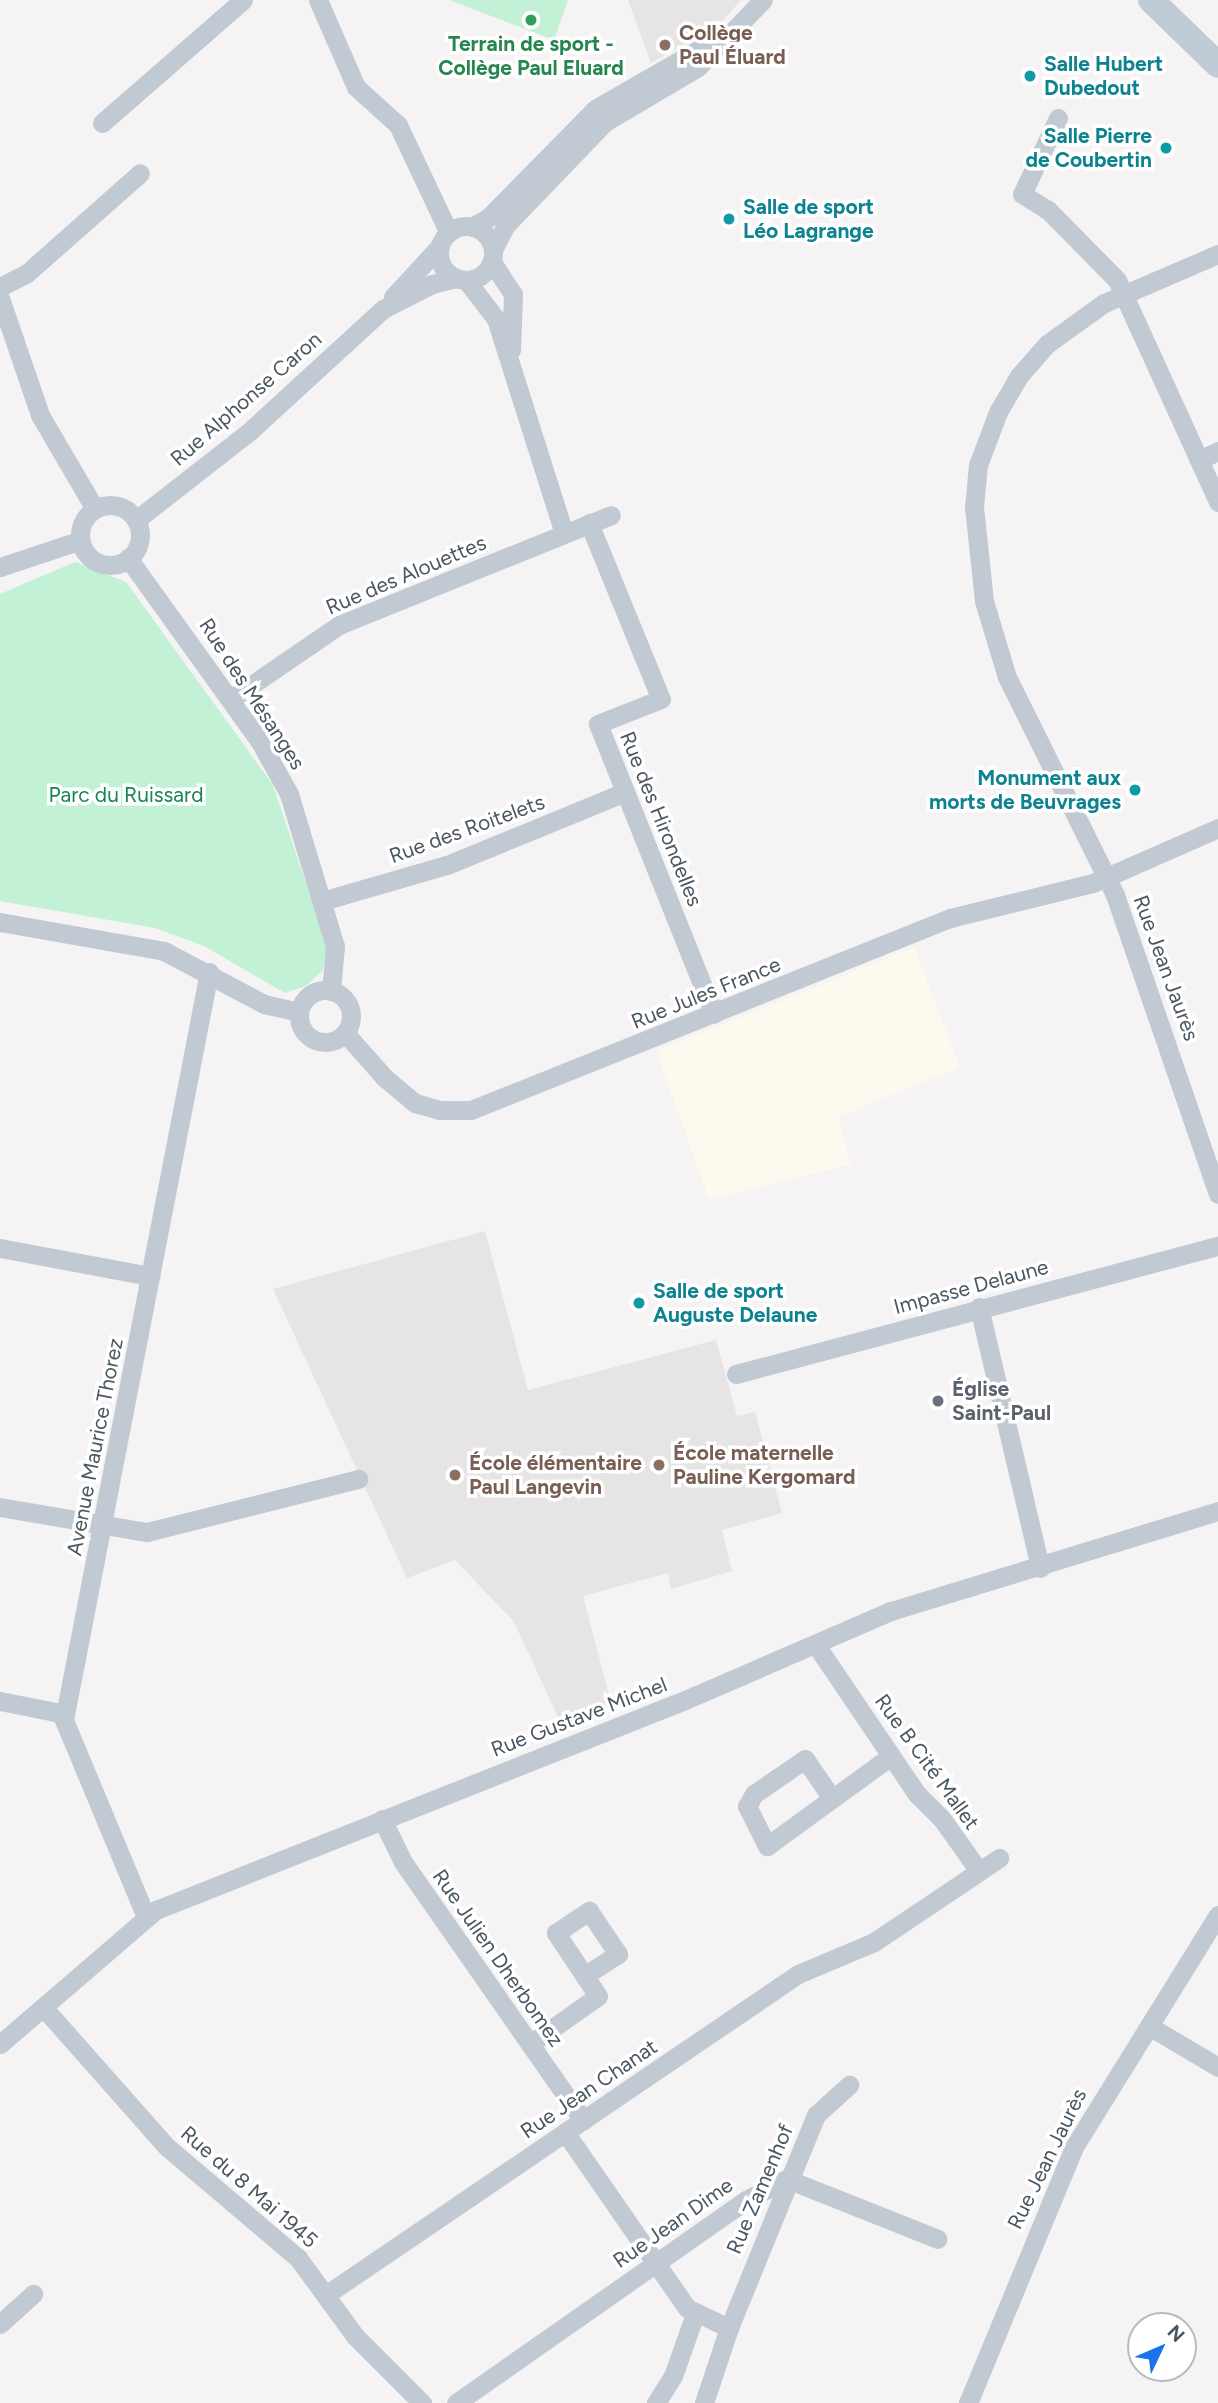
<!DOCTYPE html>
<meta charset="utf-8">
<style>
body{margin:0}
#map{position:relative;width:1218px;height:2403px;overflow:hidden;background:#f5f3f3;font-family:Figtree,sans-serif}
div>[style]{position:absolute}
.commercial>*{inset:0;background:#fdf9ef}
.education>*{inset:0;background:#e6e4e5}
.green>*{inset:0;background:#c3f1d5}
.street>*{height:19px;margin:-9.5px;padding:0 9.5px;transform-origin:9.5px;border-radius:9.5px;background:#c1cad2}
.street>.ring{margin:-9.5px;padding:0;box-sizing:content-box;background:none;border:19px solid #c1cad2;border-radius:50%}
.secondary>*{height:26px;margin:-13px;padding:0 13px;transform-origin:13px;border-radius:13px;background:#c1cbd6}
.dots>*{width:19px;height:19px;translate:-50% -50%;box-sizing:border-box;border:4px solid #fff;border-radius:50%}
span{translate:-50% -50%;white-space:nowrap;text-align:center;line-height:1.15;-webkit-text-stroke:7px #fff;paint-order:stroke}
.education-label{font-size:21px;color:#785e54;font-weight:700}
.left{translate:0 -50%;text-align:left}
.leisure-label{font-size:21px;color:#27864d;font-weight:700}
.culture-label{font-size:21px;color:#0d838f;font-weight:700}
.right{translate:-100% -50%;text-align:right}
.street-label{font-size:21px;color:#4a5661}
.park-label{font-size:21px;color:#17864f}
.worship-label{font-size:21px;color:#5b616d;font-weight:700}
.north{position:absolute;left:1127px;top:2312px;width:70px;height:70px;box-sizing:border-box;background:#fff;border:2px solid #b7bbc0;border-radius:50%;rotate:46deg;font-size:19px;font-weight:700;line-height:28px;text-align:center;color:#4a5661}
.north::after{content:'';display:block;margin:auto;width:24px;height:32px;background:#1a73e8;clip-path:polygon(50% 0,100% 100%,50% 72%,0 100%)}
</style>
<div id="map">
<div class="commercial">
<div style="clip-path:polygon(914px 947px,960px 1067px,838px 1117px,851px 1164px,709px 1199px,656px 1051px)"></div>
</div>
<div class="education">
<div style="clip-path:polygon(628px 0,741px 0,718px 26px,651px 63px)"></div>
<div style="clip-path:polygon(485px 1231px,528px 1390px,716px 1340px,737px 1416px,755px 1412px,782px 1513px,722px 1530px,732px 1571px,671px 1589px,668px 1573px,583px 1596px,611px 1703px,560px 1721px,514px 1622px,455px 1560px,407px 1578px,273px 1289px)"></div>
</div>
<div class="green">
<div style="clip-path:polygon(449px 0,568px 0,554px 40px)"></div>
<div style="clip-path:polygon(75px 562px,126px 582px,273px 785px,327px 946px,323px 970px,306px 986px,285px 993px,204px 946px,155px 928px,0 901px,0 594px)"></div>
</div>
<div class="street">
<div style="left:318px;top:0;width:95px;rotate:66.4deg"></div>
<div style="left:356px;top:87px;width:57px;rotate:42.1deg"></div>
<div style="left:398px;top:125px;width:119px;rotate:64.7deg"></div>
<div style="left:1058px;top:118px;width:84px;rotate:115.3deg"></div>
<div style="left:1022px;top:194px;width:31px;rotate:32deg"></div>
<div style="left:1048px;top:210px;width:98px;rotate:45.4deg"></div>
<div style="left:1117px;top:280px;width:244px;rotate:65.5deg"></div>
<div style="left:102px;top:123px;width:187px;rotate:-41.1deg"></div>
<div class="ring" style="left:439px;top:226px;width:35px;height:35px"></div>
<div style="left:472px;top:227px;width:20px;rotate:-30deg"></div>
<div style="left:489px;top:217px;width:151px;rotate:-45.5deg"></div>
<div style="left:595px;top:109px;width:138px;rotate:-29.9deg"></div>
<div style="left:493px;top:250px;width:27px;rotate:-63deg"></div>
<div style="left:505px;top:226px;width:144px;rotate:-46.1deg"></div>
<div style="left:605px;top:122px;width:108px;rotate:-30.6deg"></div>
<div style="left:698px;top:67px;width:93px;rotate:-45.9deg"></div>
<div style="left:1218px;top:254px;width:124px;rotate:156.7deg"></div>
<div style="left:1104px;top:303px;width:70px;rotate:144.3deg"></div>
<div style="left:1047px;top:344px;width:43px;rotate:131.2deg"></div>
<div style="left:1019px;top:376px;width:42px;rotate:120.3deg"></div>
<div style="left:998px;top:412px;width:57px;rotate:110.7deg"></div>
<div style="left:978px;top:465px;width:42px;rotate:95.4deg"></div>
<div style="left:974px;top:507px;width:95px;rotate:83.9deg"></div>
<div style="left:984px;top:601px;width:79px;rotate:73.2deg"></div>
<div style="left:1007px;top:677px;width:243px;rotate:63.6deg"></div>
<div style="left:1115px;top:895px;width:316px;rotate:71deg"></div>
<div style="left:492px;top:262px;width:38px;rotate:57deg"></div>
<div style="left:513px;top:294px;width:56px;rotate:92deg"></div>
<div style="left:466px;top:280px;width:49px;rotate:52.4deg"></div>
<div style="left:496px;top:319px;width:225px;rotate:72.4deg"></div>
<div style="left:0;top:287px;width:29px;rotate:-27deg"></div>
<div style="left:26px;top:274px;width:152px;rotate:-41.5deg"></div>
<div style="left:393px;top:297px;width:69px;rotate:-47.3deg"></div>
<div style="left:0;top:298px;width:124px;rotate:71.1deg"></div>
<div style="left:40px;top:415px;width:109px;rotate:59.7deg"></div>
<div style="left:1199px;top:460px;width:21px;rotate:-25deg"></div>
<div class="ring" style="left:80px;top:505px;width:41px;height:41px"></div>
<div style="left:136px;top:520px;width:146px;rotate:-38deg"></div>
<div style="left:251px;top:430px;width:179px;rotate:-42.5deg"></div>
<div style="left:383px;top:309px;width:55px;rotate:-27deg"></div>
<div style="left:432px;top:284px;width:25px;rotate:-14deg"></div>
<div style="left:589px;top:523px;width:190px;rotate:67.8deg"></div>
<div style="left:661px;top:699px;width:68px;rotate:158.4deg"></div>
<div style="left:598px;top:724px;width:312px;rotate:68.2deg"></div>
<div style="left:128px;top:558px;width:224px;rotate:54.3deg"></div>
<div style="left:259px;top:740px;width:62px;rotate:60.9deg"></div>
<div style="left:289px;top:794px;width:159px;rotate:73.2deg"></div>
<div style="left:335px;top:946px;width:45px;rotate:95.1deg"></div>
<div style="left:0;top:567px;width:85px;rotate:-18.4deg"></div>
<div style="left:231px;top:699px;width:131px;rotate:-34.4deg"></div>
<div style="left:339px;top:625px;width:293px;rotate:-22deg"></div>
<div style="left:322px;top:901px;width:130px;rotate:-16.1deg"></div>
<div style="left:447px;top:865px;width:192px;rotate:-22.3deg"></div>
<div style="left:0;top:922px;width:167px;rotate:10deg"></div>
<div style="left:164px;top:951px;width:113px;rotate:27.9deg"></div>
<div style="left:264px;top:1004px;width:36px;rotate:13deg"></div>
<div class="ring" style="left:299px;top:990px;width:33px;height:33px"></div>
<div style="left:345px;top:1033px;width:60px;rotate:48.4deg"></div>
<div style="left:385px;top:1078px;width:39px;rotate:40deg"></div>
<div style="left:415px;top:1103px;width:25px;rotate:16deg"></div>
<div style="left:439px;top:1110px;width:32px"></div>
<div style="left:471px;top:1110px;width:516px;rotate:-21.84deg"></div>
<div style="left:950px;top:918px;width:147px;rotate:-13.8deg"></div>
<div style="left:1093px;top:883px;width:137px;rotate:-23.7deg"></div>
<div style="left:0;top:1248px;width:153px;rotate:10.6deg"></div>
<div style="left:979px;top:1307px;width:268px;rotate:76.8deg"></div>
<div style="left:736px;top:1374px;width:499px;rotate:-14.9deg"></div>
<div style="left:0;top:1507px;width:149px;rotate:9.7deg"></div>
<div style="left:147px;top:1532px;width:218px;rotate:-14.1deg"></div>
<div style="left:816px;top:1645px;width:180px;rotate:55.9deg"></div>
<div style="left:917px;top:1794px;width:35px;rotate:45deg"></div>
<div style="left:942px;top:1819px;width:64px;rotate:54.6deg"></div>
<div style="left:0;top:1701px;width:66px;rotate:11.3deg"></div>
<div style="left:831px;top:1797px;width:46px;rotate:-124.4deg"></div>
<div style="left:805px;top:1759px;width:62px;rotate:145.5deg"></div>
<div style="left:754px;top:1794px;width:14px;rotate:120deg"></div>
<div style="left:747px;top:1806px;width:45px;rotate:63.4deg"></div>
<div style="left:767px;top:1846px;width:153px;rotate:-36deg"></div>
<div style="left:382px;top:1819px;width:48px;rotate:64deg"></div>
<div style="left:403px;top:1862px;width:315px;rotate:55.1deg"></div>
<div style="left:146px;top:1917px;width:213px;rotate:-112.6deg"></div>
<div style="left:64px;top:1720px;width:762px;rotate:-79.03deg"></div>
<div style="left:43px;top:2007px;width:187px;rotate:48.5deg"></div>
<div style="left:167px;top:2147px;width:172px;rotate:40.3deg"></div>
<div style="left:298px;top:2258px;width:97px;rotate:53.8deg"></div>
<div style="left:355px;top:2336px;width:95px;rotate:45deg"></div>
<div style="left:1149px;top:2026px;width:80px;rotate:30.7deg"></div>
<div style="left:0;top:2044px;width:206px;rotate:-40.7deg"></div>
<div style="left:156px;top:1910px;width:569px;rotate:-21.65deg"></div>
<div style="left:685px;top:1700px;width:224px;rotate:-23.4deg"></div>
<div style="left:891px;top:1611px;width:342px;rotate:-17deg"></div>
<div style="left:530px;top:2044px;width:83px;rotate:-35.2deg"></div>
<div style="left:598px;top:1996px;width:76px;rotate:-123.7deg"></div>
<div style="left:556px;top:1933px;width:40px;rotate:-34deg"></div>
<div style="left:589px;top:1911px;width:52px;rotate:56deg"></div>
<div style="left:618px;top:1954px;width:40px;rotate:147.1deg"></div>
<div style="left:565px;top:2132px;width:214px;rotate:55.3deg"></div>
<div style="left:687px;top:2308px;width:47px;rotate:25.5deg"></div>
<div style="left:327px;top:2294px;width:569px;rotate:-34.19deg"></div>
<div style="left:798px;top:1974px;width:82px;rotate:-22.8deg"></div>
<div style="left:874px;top:1942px;width:151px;rotate:-33.9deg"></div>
<div style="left:0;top:2324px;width:45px;rotate:-42.3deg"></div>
<div style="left:456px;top:2403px;width:354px;rotate:-35deg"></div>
<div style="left:746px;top:2200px;width:46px;rotate:-27.1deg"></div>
<div style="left:787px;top:2179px;width:162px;rotate:21.7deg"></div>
<div style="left:656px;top:2403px;width:32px;rotate:-58deg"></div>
<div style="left:673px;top:2376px;width:66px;rotate:-70.5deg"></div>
<div style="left:704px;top:2403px;width:79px;rotate:-71.6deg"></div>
<div style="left:729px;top:2328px;width:230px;rotate:-67.8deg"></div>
<div style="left:816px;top:2115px;width:45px;rotate:-42.3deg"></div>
<div style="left:968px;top:2403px;width:277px;rotate:-67.5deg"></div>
<div style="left:1074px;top:2147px;width:273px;rotate:-58.2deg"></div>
</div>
<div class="secondary">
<div style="left:1151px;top:0;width:93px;rotate:44.1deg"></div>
</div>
<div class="dots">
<div style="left:531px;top:20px;background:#2e9e5b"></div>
<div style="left:665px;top:45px;background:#8d6e63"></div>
<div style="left:1030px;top:76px;background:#0f9aa8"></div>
<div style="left:1166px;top:148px;background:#0f9aa8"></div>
<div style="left:729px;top:219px;background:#0f9aa8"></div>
<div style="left:1135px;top:790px;background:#0f9aa8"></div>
<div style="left:639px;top:1303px;background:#0f9aa8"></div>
<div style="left:938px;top:1401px;background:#6b7280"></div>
<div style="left:659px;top:1465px;background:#8d6e63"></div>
<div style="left:455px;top:1475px;background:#8d6e63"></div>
</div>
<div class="education-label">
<span class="left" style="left:679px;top:45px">Collège<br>Paul Éluard</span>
<span class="left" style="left:673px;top:1465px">École maternelle<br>Pauline Kergomard</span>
<span class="left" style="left:469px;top:1475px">École élémentaire<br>Paul Langevin</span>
</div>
<div class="leisure-label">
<span style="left:531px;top:56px">Terrain de sport -<br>Collège Paul Eluard</span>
</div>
<div class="culture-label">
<span class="left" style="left:1044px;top:76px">Salle Hubert<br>Dubedout</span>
<span class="right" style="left:1152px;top:148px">Salle Pierre<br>de Coubertin</span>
<span class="left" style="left:743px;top:219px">Salle de sport<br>Léo Lagrange</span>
<span class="right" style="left:1121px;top:790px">Monument aux<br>morts de Beuvrages</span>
<span class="left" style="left:653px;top:1303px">Salle de sport<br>Auguste Delaune</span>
</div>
<div class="street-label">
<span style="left:246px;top:399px;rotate:-41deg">Rue Alphonse Caron</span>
<span style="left:406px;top:575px;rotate:-23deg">Rue des Alouettes</span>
<span style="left:252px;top:694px;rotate:57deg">Rue des Mésanges</span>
<span style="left:661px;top:819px;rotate:68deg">Rue des Hirondelles</span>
<span style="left:467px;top:829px;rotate:-20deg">Rue des Roitelets</span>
<span style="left:1166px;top:968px;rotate:70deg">Rue Jean Jaurès</span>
<span style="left:706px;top:993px;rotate:-22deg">Rue Jules France</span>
<span style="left:971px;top:1287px;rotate:-15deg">Impasse Delaune</span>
<span style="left:95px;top:1447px;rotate:-79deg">Avenue Maurice Thorez</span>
<span style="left:579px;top:1717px;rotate:-21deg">Rue Gustave Michel</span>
<span style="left:927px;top:1762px;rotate:54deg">Rue B Cité Mallet</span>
<span style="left:498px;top:1958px;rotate:55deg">Rue Julien Dherbomez</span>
<span style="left:589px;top:2089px;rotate:-34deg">Rue Jean Chanat</span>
<span style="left:1047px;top:2159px;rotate:-64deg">Rue Jean Jaurès</span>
<span style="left:249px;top:2187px;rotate:41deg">Rue du 8 Mai 1945</span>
<span style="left:760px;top:2189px;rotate:-67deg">Rue Zamenhof</span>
<span style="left:673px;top:2223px;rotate:-35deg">Rue Jean Dime</span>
</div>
<div class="park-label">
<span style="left:126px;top:795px">Parc du Ruissard</span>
</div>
<div class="worship-label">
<span class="left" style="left:952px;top:1401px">Église<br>Saint-Paul</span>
</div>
<div class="north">N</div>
</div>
